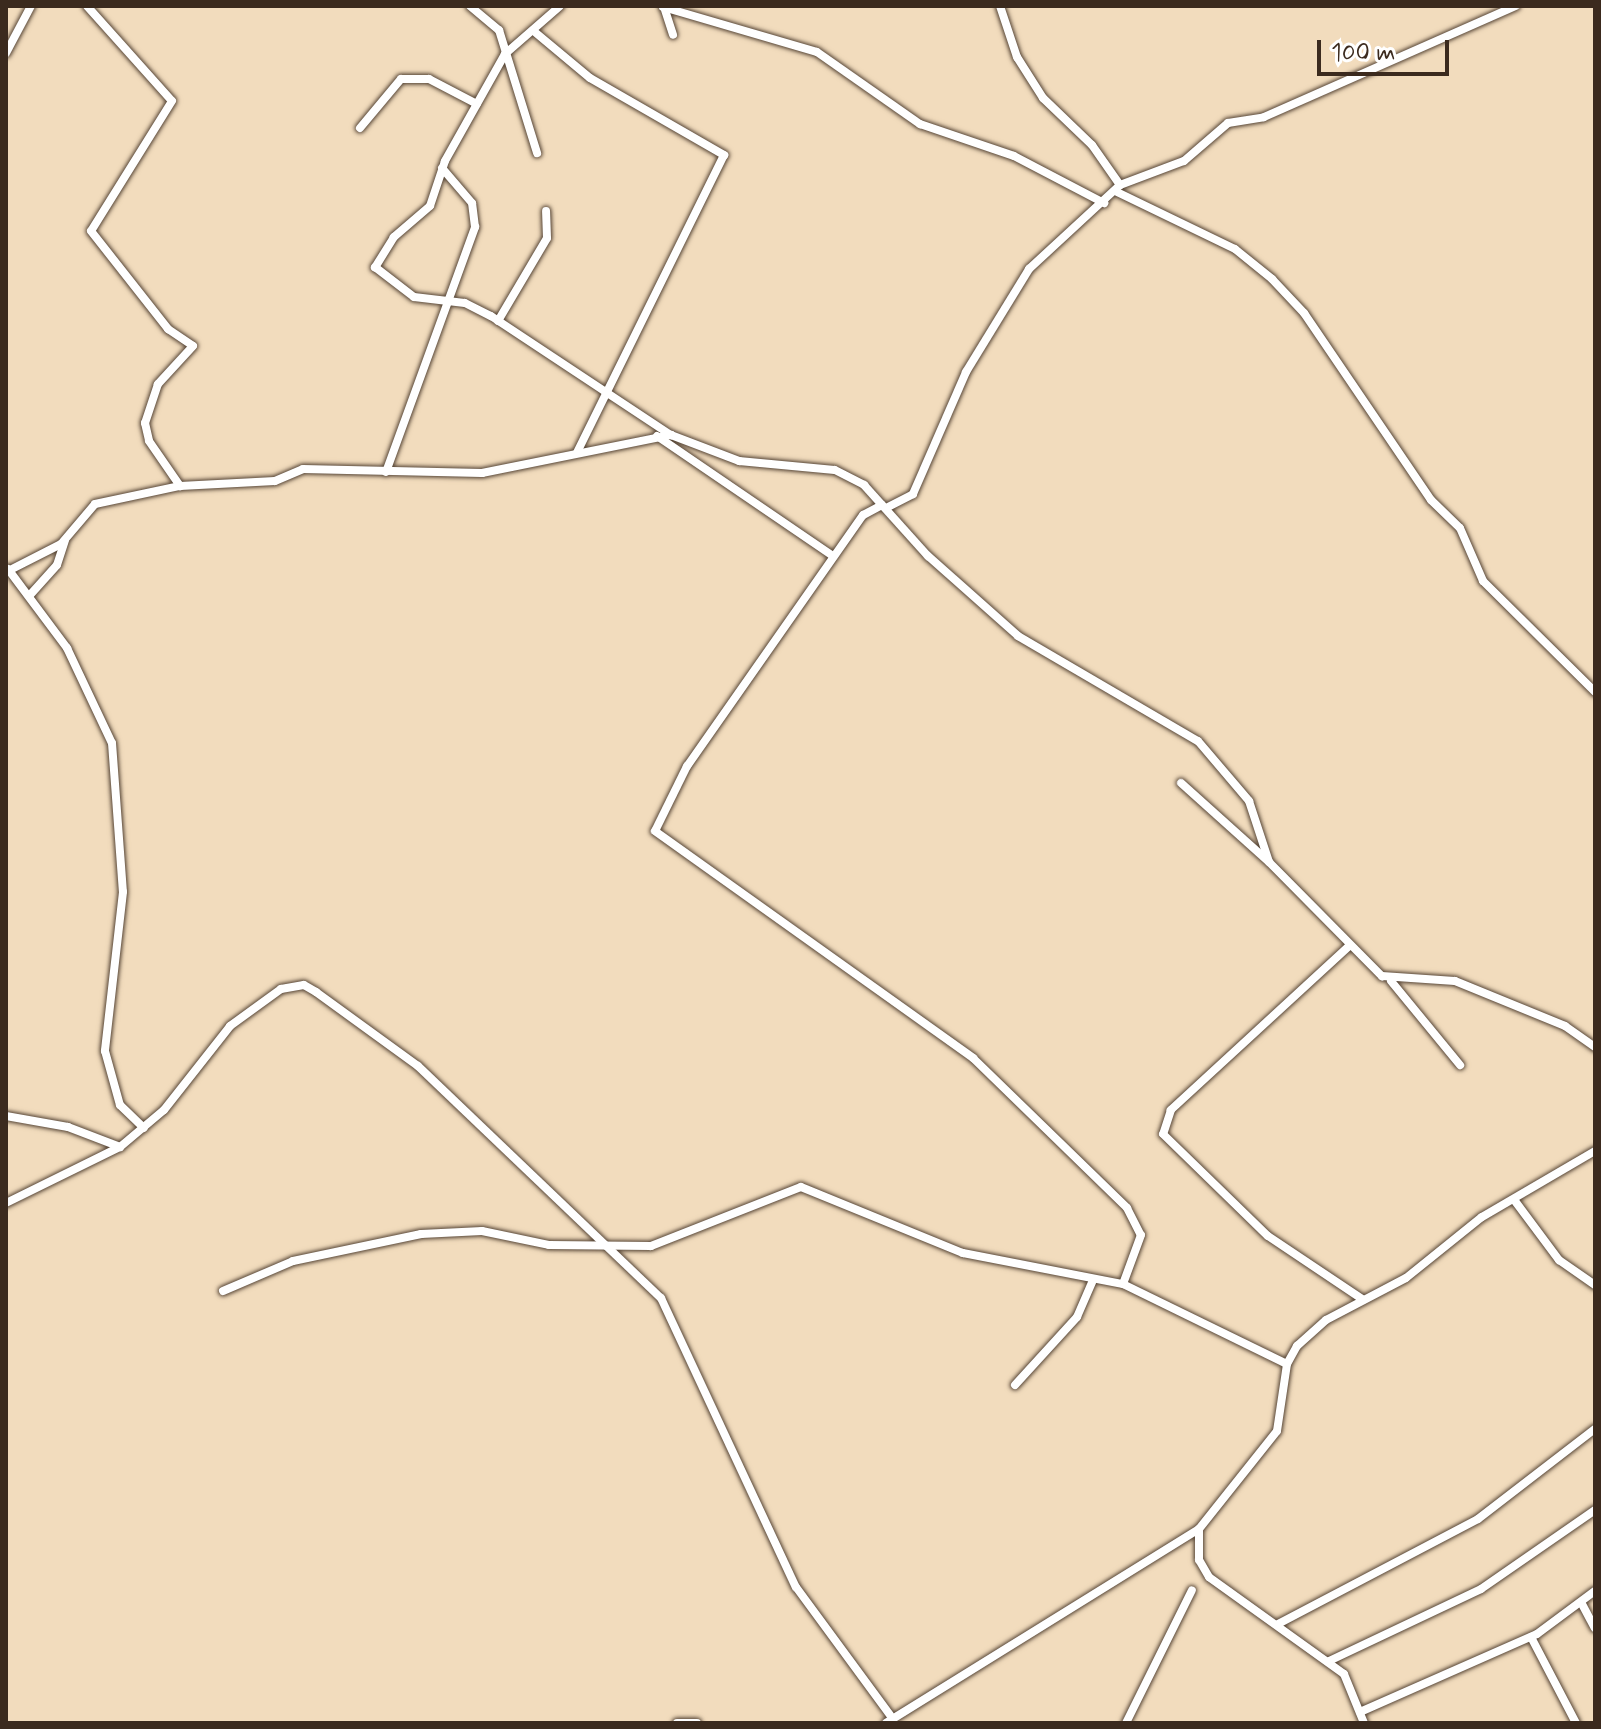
<!DOCTYPE html>
<style>
body{margin:0}
#map{position:relative;width:1601px;height:1729px;overflow:hidden;background:#f2dcbd;font-family:Mynerve,sans-serif}
div>[style]{position:absolute}
.roads{filter:drop-shadow(0 0 2px #564536) drop-shadow(0 0 2px #564536)}
.minor>*{height:8px;margin:-4px;padding:0 4px;transform-origin:4px;border-radius:4px;background:#fff}
span{translate:-50% -50%;white-space:nowrap;text-align:center;line-height:1.15;-webkit-text-stroke:7px #fff;paint-order:stroke}
.frame{position:absolute;inset:0;border:8px solid #3b2a1e;pointer-events:none}
.scale{position:absolute;left:1317px;top:40px;width:132px;height:36px;box-sizing:border-box;border:4px solid #3b2a1e;border-top:0;padding-left:10px;font-size:24px;line-height:28px;white-space:nowrap;color:#3b2a1e;-webkit-text-stroke:6px #fff;paint-order:stroke}
</style>
<div id="map">
<div class="roads">
<div class="minor">
<div style="left:87px;top:6px;width:127px;rotate:48.2deg"></div>
<div style="left:172px;top:101px;width:153px;rotate:121.9deg"></div>
<div style="left:91px;top:231px;width:125px;rotate:51.8deg"></div>
<div style="left:168px;top:329px;width:30px;rotate:34deg"></div>
<div style="left:193px;top:346px;width:52px;rotate:132.6deg"></div>
<div style="left:158px;top:384px;width:41px;rotate:108.4deg"></div>
<div style="left:145px;top:423px;width:18px;rotate:77deg"></div>
<div style="left:149px;top:441px;width:55px;rotate:55.4deg"></div>
<div style="left:470px;top:6px;width:38px;rotate:40deg"></div>
<div style="left:499px;top:30px;width:129px;rotate:72.8deg"></div>
<div style="left:560px;top:6px;width:73px;rotate:138.9deg"></div>
<div style="left:505px;top:54px;width:123px;rotate:119.3deg"></div>
<div style="left:445px;top:161px;width:47px;rotate:108.4deg"></div>
<div style="left:430px;top:206px;width:48px;rotate:139.3deg"></div>
<div style="left:394px;top:237px;width:36px;rotate:122deg"></div>
<div style="left:375px;top:267px;width:49px;rotate:37.6deg"></div>
<div style="left:414px;top:297px;width:51px;rotate:6.7deg"></div>
<div style="left:465px;top:303px;width:29px;rotate:27deg"></div>
<div style="left:491px;top:316px;width:216px;rotate:33.5deg"></div>
<div style="left:1000px;top:6px;width:54px;rotate:71.6deg"></div>
<div style="left:1017px;top:57px;width:49px;rotate:57.6deg"></div>
<div style="left:1043px;top:98px;width:68px;rotate:43.8deg"></div>
<div style="left:1092px;top:145px;width:49px;rotate:55deg"></div>
<div style="left:663px;top:7px;width:160px;rotate:16.3deg"></div>
<div style="left:817px;top:52px;width:126px;rotate:35deg"></div>
<div style="left:920px;top:124px;width:99px;rotate:18.8deg"></div>
<div style="left:1014px;top:156px;width:102px;rotate:27.6deg"></div>
<div style="left:665px;top:10px;width:26px;rotate:72deg"></div>
<div style="left:536px;top:33px;width:70px;rotate:39.8deg"></div>
<div style="left:590px;top:78px;width:155px;rotate:29.9deg"></div>
<div style="left:724px;top:155px;width:331px;rotate:116.3deg"></div>
<div style="left:6px;top:53px;width:53px;rotate:-62deg"></div>
<div style="left:360px;top:128px;width:64px;rotate:-50.1deg"></div>
<div style="left:401px;top:79px;width:28px"></div>
<div style="left:429px;top:79px;width:54px;rotate:27.5deg"></div>
<div style="left:1117px;top:192px;width:131px;rotate:25.8deg"></div>
<div style="left:1235px;top:249px;width:48px;rotate:39deg"></div>
<div style="left:1272px;top:279px;width:47px;rotate:46.7deg"></div>
<div style="left:1304px;top:313px;width:226px;rotate:55.8deg"></div>
<div style="left:1431px;top:500px;width:40px;rotate:44deg"></div>
<div style="left:1460px;top:528px;width:58px;rotate:66.5deg"></div>
<div style="left:1483px;top:581px;width:158px;rotate:44.7deg"></div>
<div style="left:498px;top:321px;width:96px;rotate:-59.4deg"></div>
<div style="left:547px;top:238px;width:27px;rotate:-92deg"></div>
<div style="left:657px;top:436px;width:213px;rotate:34.3deg"></div>
<div style="left:386px;top:472px;width:261px;rotate:-70deg"></div>
<div style="left:475px;top:227px;width:24px;rotate:-97deg"></div>
<div style="left:472px;top:203px;width:46px;rotate:-130.6deg"></div>
<div style="left:882px;top:505px;width:21px;rotate:152deg"></div>
<div style="left:863px;top:515px;width:307px;rotate:125deg"></div>
<div style="left:687px;top:766px;width:72px;rotate:116.2deg"></div>
<div style="left:655px;top:831px;width:391px;rotate:35.5deg"></div>
<div style="left:973px;top:1058px;width:215px;rotate:44.2deg"></div>
<div style="left:1127px;top:1208px;width:30px;rotate:63deg"></div>
<div style="left:1141px;top:1235px;width:52px;rotate:110.2deg"></div>
<div style="left:888px;top:507px;width:28px;rotate:-27deg"></div>
<div style="left:913px;top:494px;width:133px;rotate:-66.5deg"></div>
<div style="left:966px;top:372px;width:121px;rotate:-58.5deg"></div>
<div style="left:1029px;top:269px;width:124px;rotate:-42.7deg"></div>
<div style="left:1120px;top:185px;width:68px;rotate:-20.6deg"></div>
<div style="left:1184px;top:161px;width:58px;rotate:-40.8deg"></div>
<div style="left:1228px;top:123px;width:36px;rotate:-9deg"></div>
<div style="left:1264px;top:117px;width:275px;rotate:-23.8deg"></div>
<div style="left:8px;top:569px;width:99px;rotate:53.2deg"></div>
<div style="left:67px;top:648px;width:105px;rotate:64.7deg"></div>
<div style="left:112px;top:743px;width:149px;rotate:85.8deg"></div>
<div style="left:123px;top:892px;width:160px;rotate:96.5deg"></div>
<div style="left:105px;top:1051px;width:56px;rotate:74.5deg"></div>
<div style="left:120px;top:1105px;width:33px;rotate:44deg"></div>
<div style="left:10px;top:570px;width:57px;rotate:-27deg"></div>
<div style="left:61px;top:544px;width:52px;rotate:-49.6deg"></div>
<div style="left:95px;top:504px;width:87px;rotate:-12deg"></div>
<div style="left:180px;top:486px;width:95px;rotate:-3deg"></div>
<div style="left:275px;top:481px;width:30px;rotate:-23deg"></div>
<div style="left:303px;top:469px;width:179px;rotate:1.3deg"></div>
<div style="left:482px;top:473px;width:193px;rotate:-11.4deg"></div>
<div style="left:671px;top:435px;width:73px;rotate:20.9deg"></div>
<div style="left:739px;top:461px;width:96px;rotate:5.4deg"></div>
<div style="left:835px;top:470px;width:33px;rotate:27deg"></div>
<div style="left:864px;top:485px;width:96px;rotate:48deg"></div>
<div style="left:928px;top:556px;width:120px;rotate:41.6deg"></div>
<div style="left:1018px;top:636px;width:208px;rotate:30.3deg"></div>
<div style="left:1198px;top:741px;width:79px;rotate:49.6deg"></div>
<div style="left:1249px;top:801px;width:64px;rotate:71.8deg"></div>
<div style="left:1269px;top:862px;width:161px;rotate:45.3deg"></div>
<div style="left:1382px;top:976px;width:73px;rotate:3.9deg"></div>
<div style="left:1455px;top:981px;width:119px;rotate:22.2deg"></div>
<div style="left:1565px;top:1026px;width:37px;rotate:35deg"></div>
<div style="left:30px;top:595px;width:40px;rotate:-48deg"></div>
<div style="left:57px;top:565px;width:26px;rotate:-72deg"></div>
<div style="left:1181px;top:783px;width:118px;rotate:41.9deg"></div>
<div style="left:1348px;top:947px;width:241px;rotate:137.4deg"></div>
<div style="left:1171px;top:1110px;width:25px;rotate:108deg"></div>
<div style="left:1163px;top:1134px;width:146px;rotate:44.2deg"></div>
<div style="left:1268px;top:1236px;width:113px;rotate:33.8deg"></div>
<div style="left:1391px;top:981px;width:109px;rotate:50.6deg"></div>
<div style="left:6px;top:1116px;width:63px;rotate:10.1deg"></div>
<div style="left:68px;top:1127px;width:56px;rotate:21deg"></div>
<div style="left:120px;top:1147px;width:57px;rotate:-40.1deg"></div>
<div style="left:164px;top:1110px;width:107px;rotate:-51.8deg"></div>
<div style="left:230px;top:1026px;width:63px;rotate:-36deg"></div>
<div style="left:281px;top:989px;width:23px;rotate:-10deg"></div>
<div style="left:304px;top:985px;width:14px;rotate:30deg"></div>
<div style="left:316px;top:992px;width:126px;rotate:36deg"></div>
<div style="left:418px;top:1066px;width:336px;rotate:43.7deg"></div>
<div style="left:661px;top:1298px;width:319px;rotate:65deg"></div>
<div style="left:796px;top:1587px;width:159px;rotate:53.7deg"></div>
<div style="left:1515px;top:1201px;width:74px;rotate:53.3deg"></div>
<div style="left:1559px;top:1260px;width:44px;rotate:34.8deg"></div>
<div style="left:6px;top:1203px;width:127px;rotate:-26.2deg"></div>
<div style="left:223px;top:1291px;width:76px;rotate:-23.2deg"></div>
<div style="left:293px;top:1261px;width:131px;rotate:-11.9deg"></div>
<div style="left:421px;top:1234px;width:61px;rotate:-2.8deg"></div>
<div style="left:482px;top:1231px;width:68px;rotate:11.8deg"></div>
<div style="left:549px;top:1245px;width:102px;rotate:0.6deg"></div>
<div style="left:651px;top:1246px;width:161px;rotate:-21.5deg"></div>
<div style="left:801px;top:1187px;width:175px;rotate:22.2deg"></div>
<div style="left:963px;top:1253px;width:163px;rotate:11deg"></div>
<div style="left:1123px;top:1284px;width:182px;rotate:26deg"></div>
<div style="left:1015px;top:1385px;width:92px;rotate:-47.6deg"></div>
<div style="left:1077px;top:1317px;width:40px;rotate:-66.6deg"></div>
<div style="left:1582px;top:1604px;width:27px;rotate:62deg"></div>
<div style="left:1278px;top:1624px;width:226px;rotate:-27.7deg"></div>
<div style="left:1478px;top:1519px;width:148px;rotate:-37.6deg"></div>
<div style="left:1531px;top:1637px;width:97px;rotate:62.4deg"></div>
<div style="left:1329px;top:1661px;width:168px;rotate:-25.3deg"></div>
<div style="left:1481px;top:1589px;width:139px;rotate:-34.7deg"></div>
<div style="left:1360px;top:1712px;width:193px;rotate:-23.8deg"></div>
<div style="left:1537px;top:1634px;width:72px;rotate:-36.6deg"></div>
<div style="left:677px;top:1723px;width:20px"></div>
<div style="left:886px;top:1723px;width:368px;rotate:-31.8deg"></div>
<div style="left:1126px;top:1723px;width:148px;rotate:-63.6deg"></div>
<div style="left:1364px;top:1723px;width:53px;rotate:-112.2deg"></div>
<div style="left:1344px;top:1674px;width:166px;rotate:-144.3deg"></div>
<div style="left:1209px;top:1577px;width:20px;rotate:-120deg"></div>
<div style="left:1199px;top:1560px;width:31px;rotate:-90deg"></div>
<div style="left:1199px;top:1529px;width:125px;rotate:-51.5deg"></div>
<div style="left:1277px;top:1431px;width:68px;rotate:-81.5deg"></div>
<div style="left:1287px;top:1364px;width:21px;rotate:-61deg"></div>
<div style="left:1297px;top:1346px;width:39px;rotate:-42deg"></div>
<div style="left:1326px;top:1320px;width:90px;rotate:-27.7deg"></div>
<div style="left:1406px;top:1278px;width:97px;rotate:-38.8deg"></div>
<div style="left:1482px;top:1217px;width:131px;rotate:-30.3deg"></div>
</div>
</div>
<div class="frame"></div>
<div class="scale">100 m</div>
</div>
